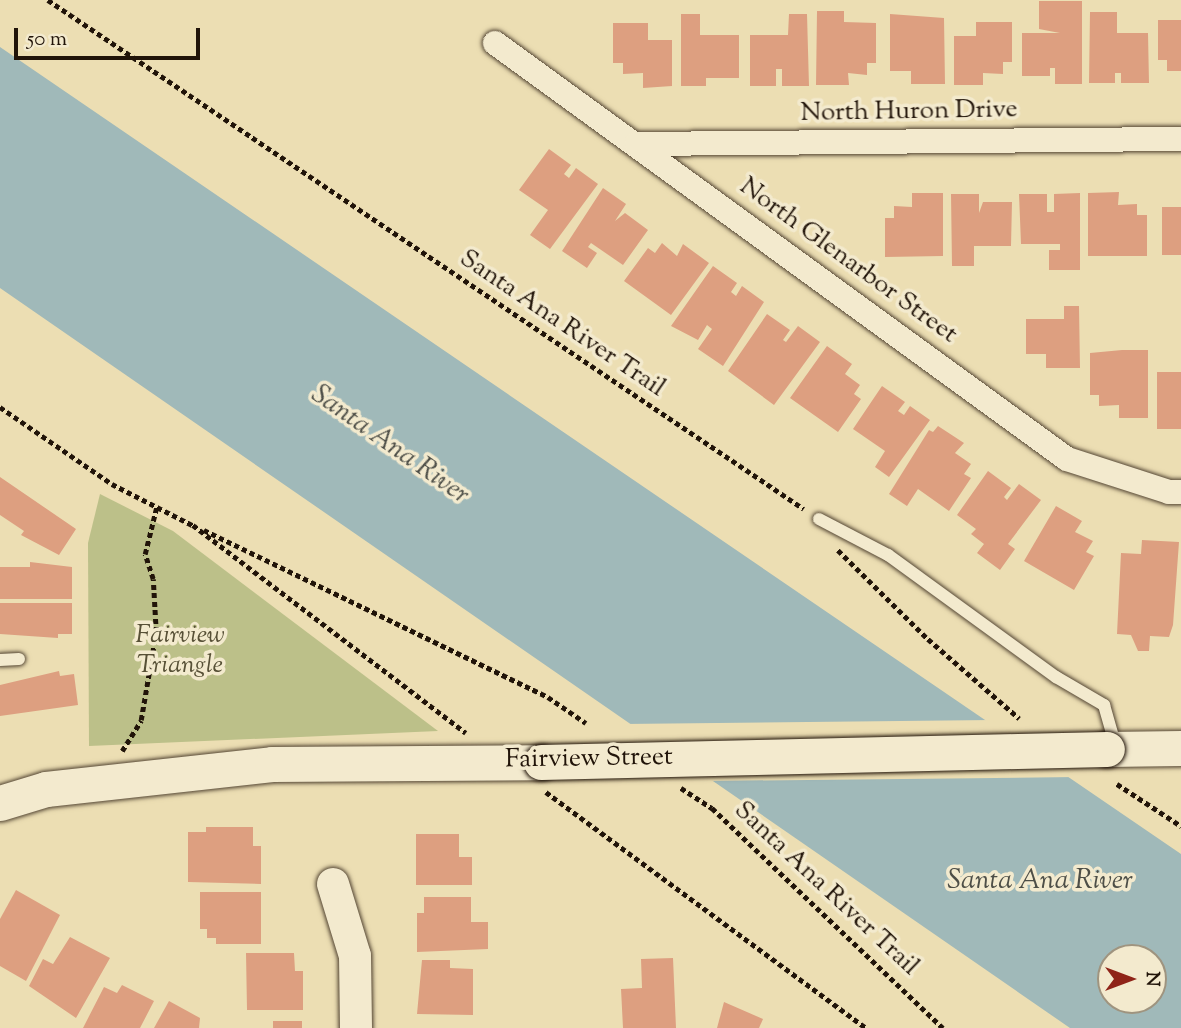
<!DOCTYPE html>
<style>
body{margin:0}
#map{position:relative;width:1181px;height:1028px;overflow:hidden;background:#ecdeb3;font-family:"Sorts Mill Goudy",serif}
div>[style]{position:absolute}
.green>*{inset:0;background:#bcc089}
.water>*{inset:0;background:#a0b9b9}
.pier>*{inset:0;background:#ecdeb3}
.building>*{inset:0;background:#dd9f80}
.path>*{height:4.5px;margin-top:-2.25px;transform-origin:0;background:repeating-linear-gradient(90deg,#211409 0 5px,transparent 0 8.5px)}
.roads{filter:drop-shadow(0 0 2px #544634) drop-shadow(0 0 2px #544634)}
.service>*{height:12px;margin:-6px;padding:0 6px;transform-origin:6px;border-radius:6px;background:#f3eace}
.minor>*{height:24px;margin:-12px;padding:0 12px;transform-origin:12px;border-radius:12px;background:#f3eace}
.tertiary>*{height:32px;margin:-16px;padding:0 16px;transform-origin:16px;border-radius:16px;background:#f3eace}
.secondary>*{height:35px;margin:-17.5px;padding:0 17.5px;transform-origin:17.5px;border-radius:17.5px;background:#f3eace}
.bridges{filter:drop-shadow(0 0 2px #211409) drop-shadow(0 0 2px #211409)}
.secondary-bridge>*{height:35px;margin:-17.5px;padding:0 17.5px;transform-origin:17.5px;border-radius:17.5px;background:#f3eace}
span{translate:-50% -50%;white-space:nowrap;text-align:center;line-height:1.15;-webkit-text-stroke:7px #f3eace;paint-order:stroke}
.street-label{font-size:26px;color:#211409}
.park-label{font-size:26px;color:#575036;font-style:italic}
.water-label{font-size:28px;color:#4d4e47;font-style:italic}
.north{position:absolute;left:1097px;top:944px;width:70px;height:70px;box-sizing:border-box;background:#f3eace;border:2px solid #9f947f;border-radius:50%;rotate:90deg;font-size:19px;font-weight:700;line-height:28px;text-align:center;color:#211409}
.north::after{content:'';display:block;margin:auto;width:24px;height:32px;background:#8f2418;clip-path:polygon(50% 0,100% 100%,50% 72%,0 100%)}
.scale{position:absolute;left:14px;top:28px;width:186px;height:32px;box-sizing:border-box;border:4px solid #211409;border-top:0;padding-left:9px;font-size:21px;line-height:24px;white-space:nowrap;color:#211409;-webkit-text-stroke:5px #f3eace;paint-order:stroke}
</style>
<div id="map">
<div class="green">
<div style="clip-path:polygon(100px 494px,173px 531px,438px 731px,89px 746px,88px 543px)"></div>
</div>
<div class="water">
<div style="clip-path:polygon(evenodd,0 47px,1181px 854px,1181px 1028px,1070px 1028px,0 288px,0 47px,1111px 958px,1153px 958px,1153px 1000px,1111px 1000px,1111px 958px)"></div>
</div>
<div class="pier">
<div style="clip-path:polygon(992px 720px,1076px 777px,706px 781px,623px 724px)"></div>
</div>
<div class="building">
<div style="clip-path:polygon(1039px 1px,1082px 1px,1082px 84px,1055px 84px,1055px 68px,1050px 68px,1050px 76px,1022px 76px,1022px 33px,1060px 33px,1039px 29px)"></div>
<div style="clip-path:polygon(817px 11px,844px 11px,844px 22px,876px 23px,876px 63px,867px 63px,867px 75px,848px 73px,849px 85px,816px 85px)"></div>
<div style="clip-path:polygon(1090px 12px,1117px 12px,1117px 33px,1148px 33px,1149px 83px,1121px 83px,1121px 73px,1115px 73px,1115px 83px,1089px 83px)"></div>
<div style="clip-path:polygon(681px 14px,700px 14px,700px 35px,739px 35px,739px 78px,706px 78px,706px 86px,681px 86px)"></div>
<div style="clip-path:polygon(789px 14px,807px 14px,809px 86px,782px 86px,782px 69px,776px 69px,776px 86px,750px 86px,750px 35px,788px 35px)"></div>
<div style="clip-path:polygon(890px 14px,944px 18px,945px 84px,911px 84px,911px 71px,890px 71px)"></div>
<div style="clip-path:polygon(1158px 20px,1181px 20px,1181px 71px,1167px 71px,1167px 60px,1158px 60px)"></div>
<div style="clip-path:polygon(976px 22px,1012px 22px,1012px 62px,1003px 62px,1003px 74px,983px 73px,983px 85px,954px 85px,954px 36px,976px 36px)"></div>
<div style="clip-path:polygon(613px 23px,648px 23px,648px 40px,672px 40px,672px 86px,643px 88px,643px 73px,623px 74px,623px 63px,613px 63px)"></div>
<div style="clip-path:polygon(549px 149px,571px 165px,564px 174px,569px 178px,576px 168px,598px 184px,550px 249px,530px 235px,548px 210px,519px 190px)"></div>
<div style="clip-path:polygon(603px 188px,626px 204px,615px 221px,625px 213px,648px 230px,623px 265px,591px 243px,588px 247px,597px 253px,587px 268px,562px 251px)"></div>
<div style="clip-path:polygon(1119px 192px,1118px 205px,1137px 204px,1137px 215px,1147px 215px,1147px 256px,1088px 256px,1088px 193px)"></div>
<div style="clip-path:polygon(912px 193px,943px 193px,943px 256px,885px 257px,885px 218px,894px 218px,894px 206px,912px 207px)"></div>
<div style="clip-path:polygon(1080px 193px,1080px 270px,1049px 270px,1049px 250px,1060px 250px,1060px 244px,1021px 244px,1019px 194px,1047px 194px,1047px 212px,1054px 212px,1054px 194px)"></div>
<div style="clip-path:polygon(951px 194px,979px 194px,979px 213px,983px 202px,1012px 202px,1011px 246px,974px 246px,974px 266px,952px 266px)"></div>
<div style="clip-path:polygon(1162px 207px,1181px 207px,1181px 255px,1162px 255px)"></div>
<div style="clip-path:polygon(662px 243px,677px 256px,683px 244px,709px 263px,671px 315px,624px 281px,648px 248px,655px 253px)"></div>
<div style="clip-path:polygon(713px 266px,737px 283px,731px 292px,736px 296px,742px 286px,764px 302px,723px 366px,698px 349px,712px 329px,707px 325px,698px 340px,671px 326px)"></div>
<div style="clip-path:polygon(1064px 306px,1079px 306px,1080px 368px,1046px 368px,1046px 354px,1026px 354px,1026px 319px,1064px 319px)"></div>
<div style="clip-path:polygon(767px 314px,790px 330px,783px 340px,786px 342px,798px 326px,820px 342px,774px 405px,728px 371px)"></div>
<div style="clip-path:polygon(827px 346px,852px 364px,845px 374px,860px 385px,854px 394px,861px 399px,838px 432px,790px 398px)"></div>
<div style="clip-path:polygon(1122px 350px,1148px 350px,1148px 418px,1119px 418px,1119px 405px,1099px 406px,1099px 395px,1090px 395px,1090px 353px)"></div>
<div style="clip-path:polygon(1157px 372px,1181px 372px,1181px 429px,1157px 429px)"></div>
<div style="clip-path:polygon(882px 386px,905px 402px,898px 411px,904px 415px,910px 406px,930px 420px,889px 477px,875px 467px,885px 451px,853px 429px)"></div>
<div style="clip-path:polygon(938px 426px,964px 443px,955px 453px,971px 464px,964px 474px,971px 478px,949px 511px,918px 489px,907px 506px,889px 494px,929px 430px,933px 432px)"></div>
<div style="clip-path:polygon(988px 471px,1011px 488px,1004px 497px,1007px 500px,1019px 484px,1041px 500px,1008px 544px,1015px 549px,1000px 570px,977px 553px,984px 544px,971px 534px,976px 529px,957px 515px)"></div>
<div style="clip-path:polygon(0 477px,76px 529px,59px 555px,21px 535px,24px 531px,0 515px)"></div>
<div style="clip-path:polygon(1056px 506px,1082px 521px,1075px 532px,1093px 541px,1086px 552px,1094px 556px,1074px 590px,1024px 561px)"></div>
<div style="clip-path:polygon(1142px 540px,1179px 542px,1173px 625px,1169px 637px,1150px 636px,1149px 651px,1138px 651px,1131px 635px,1117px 634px,1121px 553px,1141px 554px)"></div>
<div style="clip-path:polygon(30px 562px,72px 567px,72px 599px,0 599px,0 567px,30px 567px)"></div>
<div style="clip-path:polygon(0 603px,72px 603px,72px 634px,58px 634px,58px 638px,0 634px)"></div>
<div style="clip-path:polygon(59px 671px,60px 676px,74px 674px,78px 705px,0 716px,0 685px)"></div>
<div style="clip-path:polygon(206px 827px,253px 827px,253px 846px,261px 846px,261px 884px,188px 882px,188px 832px,206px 832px)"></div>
<div style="clip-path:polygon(416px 834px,459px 834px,459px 857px,472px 857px,472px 885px,416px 885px)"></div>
<div style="clip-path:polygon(16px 890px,60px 915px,26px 981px,0 966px,0 919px)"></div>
<div style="clip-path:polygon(200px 892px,261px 892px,261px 944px,216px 944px,216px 938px,207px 938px,207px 929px,200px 929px)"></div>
<div style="clip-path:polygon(424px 897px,471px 897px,471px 922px,488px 922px,488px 949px,417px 952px,417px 913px,424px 913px)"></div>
<div style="clip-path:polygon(70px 937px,110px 958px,76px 1018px,29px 986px,43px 959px,53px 964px)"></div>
<div style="clip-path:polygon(246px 953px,294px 953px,295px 971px,303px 971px,303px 1010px,247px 1010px)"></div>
<div style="clip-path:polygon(673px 958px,676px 1028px,623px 1028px,621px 989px,642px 988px,641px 959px)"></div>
<div style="clip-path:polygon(422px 960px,450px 960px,450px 968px,473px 969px,473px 1015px,417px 1014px)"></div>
<div style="clip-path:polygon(122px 985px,154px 1001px,140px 1028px,83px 1028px,104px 987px,117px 993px)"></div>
<div style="clip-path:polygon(169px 1001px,200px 1018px,199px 1028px,154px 1028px)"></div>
<div style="clip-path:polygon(724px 1002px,763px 1019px,759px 1028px,717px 1028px)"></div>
<div style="clip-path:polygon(273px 1021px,302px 1021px,302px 1028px,273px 1028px)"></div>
</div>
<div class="path">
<div style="left:48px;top:0;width:911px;rotate:33.95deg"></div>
<div style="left:0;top:407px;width:136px;rotate:34.5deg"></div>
<div style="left:112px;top:484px;width:94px;rotate:27.1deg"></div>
<div style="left:193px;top:525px;width:343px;rotate:37.3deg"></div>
<div style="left:204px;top:530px;width:382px;rotate:25.9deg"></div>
<div style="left:548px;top:697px;width:46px;rotate:34.4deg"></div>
<div style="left:838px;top:550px;width:127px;rotate:44.7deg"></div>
<div style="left:928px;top:639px;width:121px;rotate:41deg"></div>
<div style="left:122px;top:751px;width:36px;rotate:-58deg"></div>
<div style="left:141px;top:720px;width:89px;rotate:-80.3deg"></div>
<div style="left:156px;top:632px;width:53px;rotate:-93.2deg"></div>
<div style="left:153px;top:579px;width:26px;rotate:-108deg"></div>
<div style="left:145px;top:554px;width:50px;rotate:-76.2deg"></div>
<div style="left:1117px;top:784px;width:77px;rotate:33.3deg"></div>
<div style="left:681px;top:788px;width:37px;rotate:33deg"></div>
<div style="left:712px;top:808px;width:319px;rotate:43.6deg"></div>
<div style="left:546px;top:792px;width:398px;rotate:36.4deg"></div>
</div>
<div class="roads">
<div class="service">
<div style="left:819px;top:519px;width:78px;rotate:27.6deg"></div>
<div style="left:888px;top:555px;width:208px;rotate:36deg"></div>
<div style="left:1056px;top:677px;width:56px;rotate:30.3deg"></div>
<div style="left:1104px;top:705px;width:44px;rotate:74.1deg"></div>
<div style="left:0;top:660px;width:19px;rotate:-3deg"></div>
</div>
<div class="minor">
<div style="left:495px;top:43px;width:707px;rotate:36.03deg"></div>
<div style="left:1067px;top:459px;width:107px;rotate:17.9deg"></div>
<div style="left:1169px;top:492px;width:12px"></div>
<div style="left:637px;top:144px;width:544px;rotate:-0.53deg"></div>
</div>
<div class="tertiary">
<div style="left:333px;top:884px;width:75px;rotate:73deg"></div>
<div style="left:355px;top:956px;width:72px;rotate:89.2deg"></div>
</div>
<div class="secondary">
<div style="left:1107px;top:749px;width:74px;rotate:-0.8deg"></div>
<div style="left:0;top:803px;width:48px;rotate:-16.9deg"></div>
<div style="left:46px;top:789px;width:227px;rotate:-6.3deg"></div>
<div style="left:272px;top:764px;width:269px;rotate:-0.4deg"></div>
</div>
</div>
<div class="bridges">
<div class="secondary-bridge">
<div style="left:541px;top:762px;width:566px;rotate:-1.32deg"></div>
</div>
</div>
<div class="street-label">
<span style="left:909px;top:112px;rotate:-1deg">North Huron Drive</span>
<span style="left:848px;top:261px;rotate:36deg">North Glenarbor Street</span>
<span style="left:562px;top:324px;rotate:34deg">Santa Ana River Trail</span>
<span style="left:589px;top:759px;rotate:-1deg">Fairview Street</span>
<span style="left:826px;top:889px;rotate:43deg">Santa Ana River Trail</span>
</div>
<div class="park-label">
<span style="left:180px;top:651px">Fairview<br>Triangle</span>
</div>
<div class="water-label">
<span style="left:390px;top:445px;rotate:35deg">Santa Ana River</span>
<span style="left:1040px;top:881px">Santa Ana River</span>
</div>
<div class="north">N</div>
<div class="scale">50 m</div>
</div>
